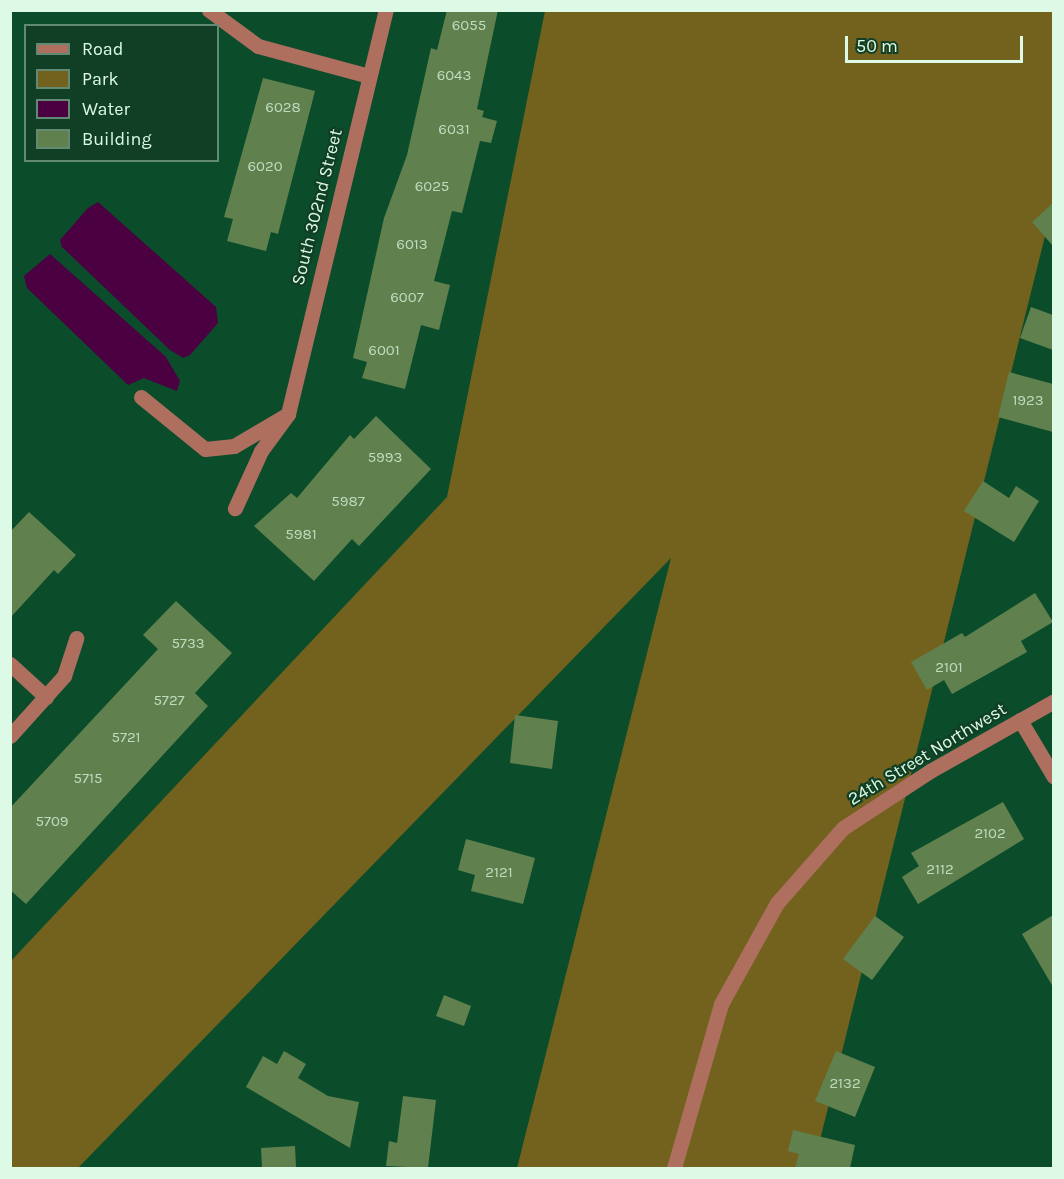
<!DOCTYPE html>
<style>
body{margin:0}
#map{position:relative;width:1064px;height:1179px;overflow:hidden;background:#0b4c2b;font-family:Karla,sans-serif}
div>[style]{position:absolute}
.green>*{inset:0;background:#72621e}
.water>*{inset:0;background:#4b0041}
.building>*{inset:0;background:#60814e}
.minor>*{height:15px;margin:-7.5px;padding:0 7.5px;transform-origin:7.5px;border-radius:7.5px;background:#ae6f5f}
span{translate:-50% -50%;white-space:nowrap;text-align:center;line-height:1.15;-webkit-text-stroke:4.5px #113f25;paint-order:stroke}
.number-label{font-size:15px;color:#bddcbf}
.number-label span{-webkit-text-stroke-width:0}
.street-label{font-size:18px;color:#dcfae5}
.frame{position:absolute;inset:0;border:12px solid #dcfae5;pointer-events:none}
.legend{position:absolute;left:24px;top:24px;width:195px;height:138px;box-sizing:border-box;background:#113f25;border:2px solid #628a72;margin:0;padding:8px 10px;list-style:none;font-size:18px;color:#dcfae5}
.legend li{display:flex;align-items:center;gap:12px;height:30px}
.legend b{width:30px;border:2px solid #628a72}
.scale{position:absolute;left:845px;top:36px;width:178px;height:27px;box-sizing:border-box;border:3px solid #dcfae5;border-top:0;padding-left:8px;font-size:18px;line-height:21px;white-space:nowrap;color:#dcfae5;-webkit-text-stroke:4px #113f25;paint-order:stroke}
</style>
<div id="map">
<div class="green">
<div style="clip-path:polygon(545px 11px,1053px 11px,1053px 204px,813px 1168px,517px 1168px,671px 558px,78px 1168px,11px 1168px,10px 962px,447px 497px)"></div>
</div>
<div class="water">
<div style="clip-path:polygon(98px 202px,216px 307px,218px 323px,190px 355px,183px 358px,170px 350px,62px 247px,60px 240px,88px 208px)"></div>
<div style="clip-path:polygon(50px 254px,166px 357px,180px 381px,177px 391px,144px 378px,128px 385px,27px 288px,24px 276px)"></div>
</div>
<div class="building">
<div style="clip-path:polygon(447px 10px,498px 10px,477px 109px,484px 111px,482px 117px,497px 121px,491px 143px,480px 141px,462px 213px,452px 211px,434px 281px,450px 285px,439px 330px,421px 325px,405px 389px,362px 378px,367px 362px,353px 358px,384px 218px,407px 155px,431px 48px,437px 50px)"></div>
<div style="clip-path:polygon(263px 78px,315px 91px,278px 234px,271px 232px,266px 251px,227px 241px,233px 219px,224px 217px)"></div>
<div style="clip-path:polygon(1053px 203px,1053px 246px,1032px 222px)"></div>
<div style="clip-path:polygon(1031px 307px,1053px 315px,1053px 350px,1020px 338px)"></div>
<div style="clip-path:polygon(1009px 372px,1053px 384px,1053px 432px,998px 417px)"></div>
<div style="clip-path:polygon(376px 416px,431px 469px,359px 546px,352px 539px,314px 581px,254px 526px,291px 493px,297px 498px,350px 435px,354px 439px)"></div>
<div style="clip-path:polygon(983px 481px,1009px 498px,1016px 486px,1039px 501px,1014px 542px,964px 511px)"></div>
<div style="clip-path:polygon(29px 512px,76px 555px,58px 574px,54px 570px,10px 618px,10px 532px)"></div>
<div style="clip-path:polygon(1035px 593px,1053px 622px,1021px 641px,1027px 652px,952px 694px,944px 680px,927px 690px,911px 662px,962px 633px,965px 637px)"></div>
<div style="clip-path:polygon(176px 601px,232px 653px,195px 693px,208px 706px,26px 904px,10px 890px,10px 808px,158px 649px,143px 635px)"></div>
<div style="clip-path:polygon(515px 715px,558px 721px,552px 769px,510px 763px)"></div>
<div style="clip-path:polygon(1003px 802px,1024px 839px,918px 904px,902px 877px,919px 866px,911px 853px)"></div>
<div style="clip-path:polygon(466px 839px,535px 858px,523px 904px,471px 891px,475px 875px,458px 870px)"></div>
<div style="clip-path:polygon(1053px 915px,1053px 987px,1022px 934px)"></div>
<div style="clip-path:polygon(875px 916px,904px 937px,872px 980px,843px 959px)"></div>
<div style="clip-path:polygon(444px 995px,471px 1006px,464px 1026px,436px 1016px)"></div>
<div style="clip-path:polygon(284px 1051px,306px 1064px,298px 1078px,328px 1096px,359px 1102px,350px 1148px,246px 1087px,263px 1056px,277px 1064px)"></div>
<div style="clip-path:polygon(836px 1051px,875px 1067px,855px 1117px,815px 1101px)"></div>
<div style="clip-path:polygon(403px 1096px,436px 1100px,428px 1168px,386px 1166px,389px 1141px,397px 1143px)"></div>
<div style="clip-path:polygon(793px 1130px,855px 1145px,850px 1168px,795px 1168px,799px 1154px,788px 1151px)"></div>
<div style="clip-path:polygon(295px 1146px,296px 1168px,262px 1168px,261px 1148px)"></div>
</div>
<div class="minor">
<div style="left:209px;top:10px;width:61px;rotate:36.3deg"></div>
<div style="left:258px;top:46px;width:115px;rotate:15.1deg"></div>
<div style="left:141px;top:397px;width:82px;rotate:39.1deg"></div>
<div style="left:205px;top:449px;width:29px;rotate:-6deg"></div>
<div style="left:234px;top:446px;width:63px;rotate:-30.7deg"></div>
<div style="left:288px;top:414px;width:46px;rotate:126.1deg"></div>
<div style="left:261px;top:451px;width:63px;rotate:114.5deg"></div>
<div style="left:288px;top:414px;width:416px;rotate:-76.4deg"></div>
<div style="left:10px;top:664px;width:49px;rotate:42.5deg"></div>
<div style="left:1020px;top:720px;width:66px;rotate:59.2deg"></div>
<div style="left:10px;top:736px;width:81px;rotate:-48deg"></div>
<div style="left:64px;top:676px;width:40px;rotate:-72deg"></div>
<div style="left:674px;top:1168px;width:171px;rotate:-74deg"></div>
<div style="left:721px;top:1004px;width:115px;rotate:-61deg"></div>
<div style="left:777px;top:903px;width:100px;rotate:-48.7deg"></div>
<div style="left:843px;top:828px;width:104px;rotate:-33.2deg"></div>
<div style="left:930px;top:771px;width:142px;rotate:-29.4deg"></div>
</div>
<div class="number-label">
<span style="left:469px;top:26px">6055</span>
<span style="left:454px;top:76px">6043</span>
<span style="left:283px;top:108px">6028</span>
<span style="left:454px;top:130px">6031</span>
<span style="left:265px;top:167px">6020</span>
<span style="left:432px;top:187px">6025</span>
<span style="left:412px;top:245px">6013</span>
<span style="left:407px;top:298px">6007</span>
<span style="left:384px;top:351px">6001</span>
<span style="left:1028px;top:401px">1923</span>
<span style="left:385px;top:458px">5993</span>
<span style="left:348px;top:502px">5987</span>
<span style="left:301px;top:535px">5981</span>
<span style="left:188px;top:644px">5733</span>
<span style="left:949px;top:668px">2101</span>
<span style="left:169px;top:701px">5727</span>
<span style="left:126px;top:738px">5721</span>
<span style="left:88px;top:779px">5715</span>
<span style="left:52px;top:822px">5709</span>
<span style="left:990px;top:834px">2102</span>
<span style="left:940px;top:870px">2112</span>
<span style="left:499px;top:873px">2121</span>
<span style="left:845px;top:1084px">2132</span>
</div>
<div class="street-label">
<span style="left:317px;top:207px;rotate:-76deg">South 302nd Street</span>
<span style="left:927px;top:754px;rotate:-31deg">24th Street Northwest</span>
</div>
<div class="frame"></div>
<ul class="legend">
<li><b style="height:8px;background:#ae6f5f"></b>Road</li>
<li><b style="height:16px;background:#72621e"></b>Park</li>
<li><b style="height:16px;background:#4b0041"></b>Water</li>
<li><b style="height:16px;background:#60814e"></b>Building</li>
</ul>
<div class="scale">50 m</div>
</div>
